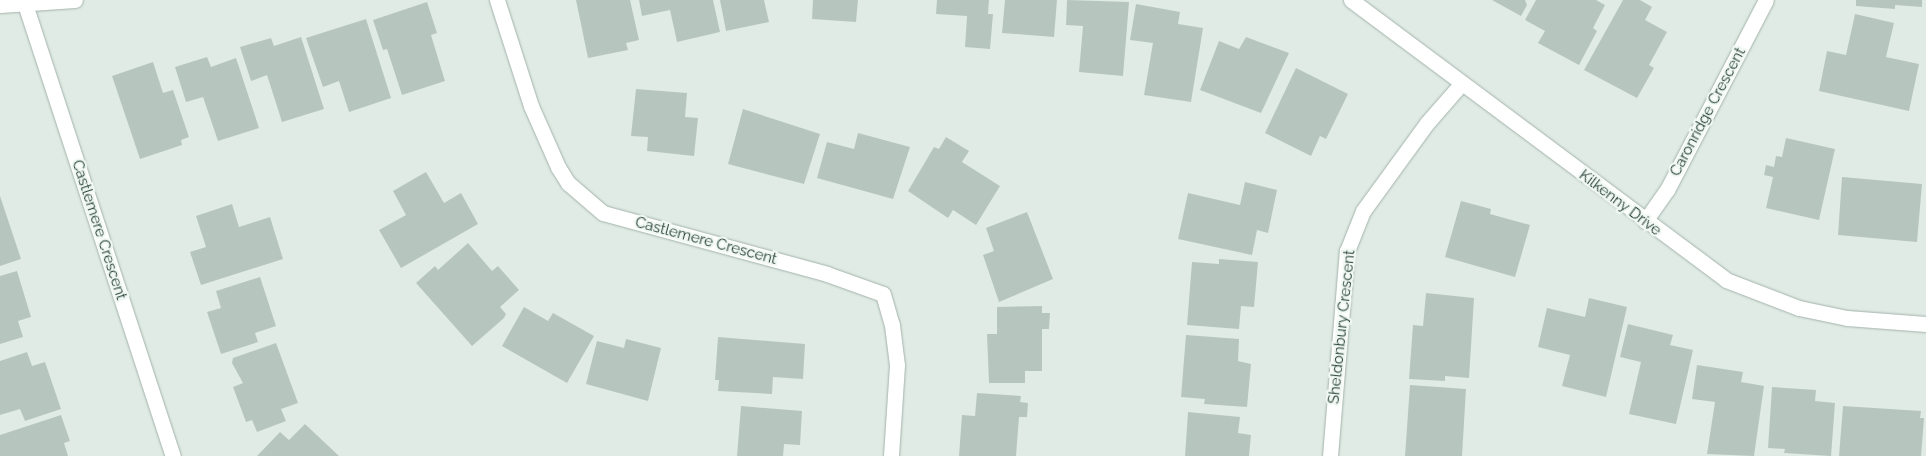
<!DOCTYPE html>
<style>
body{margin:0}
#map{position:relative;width:1926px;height:456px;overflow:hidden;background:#e0ebe5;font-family:Raleway,sans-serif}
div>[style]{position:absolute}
.building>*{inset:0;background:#b6c6be}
.roads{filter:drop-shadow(0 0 1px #a3b3ac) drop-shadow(0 0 1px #a3b3ac)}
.street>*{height:15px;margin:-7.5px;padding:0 7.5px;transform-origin:7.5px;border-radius:7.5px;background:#fff}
.secondary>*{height:15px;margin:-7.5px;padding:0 7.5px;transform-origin:7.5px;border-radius:7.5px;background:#fff}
span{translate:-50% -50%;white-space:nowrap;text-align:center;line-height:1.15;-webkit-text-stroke:4.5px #f1f8f4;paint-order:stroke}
.street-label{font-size:15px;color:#213c32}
</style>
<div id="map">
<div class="building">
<div style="clip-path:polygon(576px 0,630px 0,639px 40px,626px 43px,628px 50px,588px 58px)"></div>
<div style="clip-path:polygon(639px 0,713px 0,720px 32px,677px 42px,670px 10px,642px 16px)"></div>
<div style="clip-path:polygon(720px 0,764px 0,769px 22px,726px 31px)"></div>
<div style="clip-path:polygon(813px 0,858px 0,856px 22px,812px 19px)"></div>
<div style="clip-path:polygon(937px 0,989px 0,988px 14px,993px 14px,990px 49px,965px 47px,967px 16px,936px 14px)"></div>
<div style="clip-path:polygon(1005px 0,1057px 0,1054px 37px,1002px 33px)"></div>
<div style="clip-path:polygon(1067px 0,1129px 2px,1123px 76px,1079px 72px,1083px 26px,1066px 25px)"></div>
<div style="clip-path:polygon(1492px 0,1525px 0,1527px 5px,1521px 16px)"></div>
<div style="clip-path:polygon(1536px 0,1596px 0,1605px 5px,1593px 28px,1597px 31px,1579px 65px,1538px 43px,1545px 31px,1525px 20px)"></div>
<div style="clip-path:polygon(1623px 0,1640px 0,1652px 7px,1645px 20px,1667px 32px,1649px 65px,1654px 68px,1637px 98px,1584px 70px)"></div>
<div style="clip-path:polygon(1856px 0,1922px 0,1922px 7px,1895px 5px,1895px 9px,1856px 6px)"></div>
<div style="clip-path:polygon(427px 2px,437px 33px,431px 35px,445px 81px,402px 95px,387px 49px,383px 50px,373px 20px)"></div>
<div style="clip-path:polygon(1136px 4px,1180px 12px,1178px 24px,1203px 28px,1191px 102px,1144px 95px,1153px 43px,1130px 40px)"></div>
<div style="clip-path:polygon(1855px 14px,1894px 23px,1886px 57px,1919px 64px,1909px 111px,1819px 91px,1827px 51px,1846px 55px)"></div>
<div style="clip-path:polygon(366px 19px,391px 98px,349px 112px,339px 81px,323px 87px,306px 38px)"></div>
<div style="clip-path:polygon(301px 37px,324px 109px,282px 122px,267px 75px,251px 81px,240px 47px,271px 38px,274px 46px)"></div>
<div style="clip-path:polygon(1246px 37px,1289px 53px,1261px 113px,1200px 90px,1219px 41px,1239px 49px)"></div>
<div style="clip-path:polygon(207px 57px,211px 67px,236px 58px,259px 128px,218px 141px,203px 97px,186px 102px,175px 67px)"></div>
<div style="clip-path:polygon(153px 62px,163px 93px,173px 90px,189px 137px,181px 140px,182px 145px,140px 159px,112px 76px)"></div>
<div style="clip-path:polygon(1296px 68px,1348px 94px,1326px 139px,1320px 136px,1311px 156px,1265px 133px)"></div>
<div style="clip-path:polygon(636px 89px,687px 93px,685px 117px,698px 118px,694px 156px,647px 151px,648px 137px,631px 136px)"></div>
<div style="clip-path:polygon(743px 109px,820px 134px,804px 184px,728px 164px)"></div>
<div style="clip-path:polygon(858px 133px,910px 147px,893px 199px,817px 178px,827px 142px,854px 149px)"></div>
<div style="clip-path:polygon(946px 137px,969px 151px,962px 162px,1000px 186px,976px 225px,953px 210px,948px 218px,908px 191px,934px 147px,939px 149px)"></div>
<div style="clip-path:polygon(1786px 138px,1835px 149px,1819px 220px,1766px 208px,1773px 177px,1764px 175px,1766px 165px,1774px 167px,1776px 156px,1782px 157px)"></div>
<div style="clip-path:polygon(426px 172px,444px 203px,461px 193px,478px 224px,401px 268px,379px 230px,406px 215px,393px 191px)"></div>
<div style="clip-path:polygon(1842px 177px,1922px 184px,1917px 242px,1838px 235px)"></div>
<div style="clip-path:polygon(1245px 182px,1277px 190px,1268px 233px,1257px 230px,1252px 255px,1178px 239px,1188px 193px,1240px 205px)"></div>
<div style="clip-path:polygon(0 196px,21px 259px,0 266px)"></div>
<div style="clip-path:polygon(1461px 201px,1491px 209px,1490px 214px,1530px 225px,1515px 277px,1445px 257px)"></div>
<div style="clip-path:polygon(232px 204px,239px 227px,270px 217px,283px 259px,201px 285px,190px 252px,206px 247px,196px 216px)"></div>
<div style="clip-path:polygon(1027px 212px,1053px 279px,999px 302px,983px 255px,994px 251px,986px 228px)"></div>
<div style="clip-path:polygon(468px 243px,492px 271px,498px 266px,519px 290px,500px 307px,506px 314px,504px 318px,472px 346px,416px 283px,435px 266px,438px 270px)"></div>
<div style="clip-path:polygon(1219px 259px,1258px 262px,1254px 307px,1241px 306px,1239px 329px,1187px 325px,1192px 262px,1219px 264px)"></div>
<div style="clip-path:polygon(17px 271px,31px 317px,18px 321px,23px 337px,0 344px,0 276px)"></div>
<div style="clip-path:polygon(260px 277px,276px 326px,255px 333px,258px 342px,221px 354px,207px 312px,221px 308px,216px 291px)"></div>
<div style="clip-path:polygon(1426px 293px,1474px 298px,1469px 378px,1445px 376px,1445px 381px,1409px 379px,1413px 325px,1423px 326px)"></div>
<div style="clip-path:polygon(1589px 298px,1627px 307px,1606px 397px,1562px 386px,1570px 355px,1538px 347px,1547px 308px,1585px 317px)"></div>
<div style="clip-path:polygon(1042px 306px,1042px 313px,1050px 313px,1049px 329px,1042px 329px,1042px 371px,1025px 371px,1025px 383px,989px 383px,987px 334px,997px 334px,997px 307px)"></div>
<div style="clip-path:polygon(524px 307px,548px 321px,553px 313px,594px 336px,567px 383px,502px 346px)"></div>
<div style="clip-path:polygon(1628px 324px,1673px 335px,1670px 345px,1693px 350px,1676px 424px,1629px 414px,1641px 362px,1620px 357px)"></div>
<div style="clip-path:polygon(1186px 335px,1239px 339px,1238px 361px,1251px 364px,1247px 407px,1204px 404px,1205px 399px,1181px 397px)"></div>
<div style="clip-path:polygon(718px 337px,805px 344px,803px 379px,773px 377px,772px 394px,718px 391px,719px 380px,715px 380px)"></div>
<div style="clip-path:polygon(626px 339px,661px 348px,648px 401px,586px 384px,597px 341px,624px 348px)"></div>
<div style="clip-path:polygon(276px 343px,298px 403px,281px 409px,286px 421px,257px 432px,252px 420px,246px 422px,233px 387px,243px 383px,232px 363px,233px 358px)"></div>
<div style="clip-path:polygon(27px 352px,32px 366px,45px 362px,61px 409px,25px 421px,20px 409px,0 415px,0 361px)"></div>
<div style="clip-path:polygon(1697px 365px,1743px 372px,1741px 382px,1764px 386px,1754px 456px,1707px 454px,1715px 402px,1692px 399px)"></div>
<div style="clip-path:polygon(1410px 385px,1466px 389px,1462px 456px,1405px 456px)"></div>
<div style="clip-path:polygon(1772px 387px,1816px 390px,1815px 401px,1835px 403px,1831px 456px,1784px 453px,1785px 449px,1768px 448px)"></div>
<div style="clip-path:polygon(977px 393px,1021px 396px,1020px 402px,1028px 403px,1027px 417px,1019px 417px,1016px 456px,959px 456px,962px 415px,975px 416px)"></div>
<div style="clip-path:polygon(741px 406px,802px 411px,800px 445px,784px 444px,783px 456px,737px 456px)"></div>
<div style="clip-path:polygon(1843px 406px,1921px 411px,1920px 418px,1924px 418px,1921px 456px,1839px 456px)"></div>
<div style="clip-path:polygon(1188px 412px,1240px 417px,1238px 433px,1251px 435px,1249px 456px,1185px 456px)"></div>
<div style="clip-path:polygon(61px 415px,70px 441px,64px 443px,68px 456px,0 456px,0 435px)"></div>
<div style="clip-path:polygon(305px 424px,339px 456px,257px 456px,280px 432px,289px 440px)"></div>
</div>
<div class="roads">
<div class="street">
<div style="left:497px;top:0;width:111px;rotate:72.2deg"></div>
<div style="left:531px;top:106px;width:67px;rotate:66.1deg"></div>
<div style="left:558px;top:167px;width:19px;rotate:58deg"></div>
<div style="left:568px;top:183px;width:46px;rotate:40.6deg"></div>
<div style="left:603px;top:213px;width:232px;rotate:15.2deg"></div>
<div style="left:827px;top:274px;width:59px;rotate:19.7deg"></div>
<div style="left:883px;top:294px;width:32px;rotate:74deg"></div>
<div style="left:892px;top:325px;width:40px;rotate:82.9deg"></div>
<div style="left:897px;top:365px;width:91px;rotate:93.8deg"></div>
<div style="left:25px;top:4px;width:476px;rotate:71.9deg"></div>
<div style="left:1645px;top:221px;width:38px;rotate:-55deg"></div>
<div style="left:1667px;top:190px;width:214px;rotate:-62.5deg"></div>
<div style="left:1330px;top:456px;width:206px;rotate:-85.3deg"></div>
<div style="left:1347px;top:251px;width:43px;rotate:-68.2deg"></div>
<div style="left:1363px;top:211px;width:109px;rotate:-54deg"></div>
<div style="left:1427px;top:123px;width:52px;rotate:-48.9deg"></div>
</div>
<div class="secondary">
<div style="left:1351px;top:0;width:468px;rotate:36.7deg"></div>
<div style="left:1726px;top:280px;width:78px;rotate:21deg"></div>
<div style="left:1799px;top:308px;width:49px;rotate:11.8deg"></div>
<div style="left:1847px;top:318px;width:79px;rotate:4.3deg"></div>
<div style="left:0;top:5px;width:75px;rotate:-3.8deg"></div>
</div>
</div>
<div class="street-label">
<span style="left:1708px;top:112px;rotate:-62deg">Caronridge Crescent</span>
<span style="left:1620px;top:203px;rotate:37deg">Kilkenny Drive</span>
<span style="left:99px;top:230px;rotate:72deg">Castlemere Crescent</span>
<span style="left:706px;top:241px;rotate:15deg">Castlemere Crescent</span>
<span style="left:1342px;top:327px;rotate:-84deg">Sheldonbury Crescent</span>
</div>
</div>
